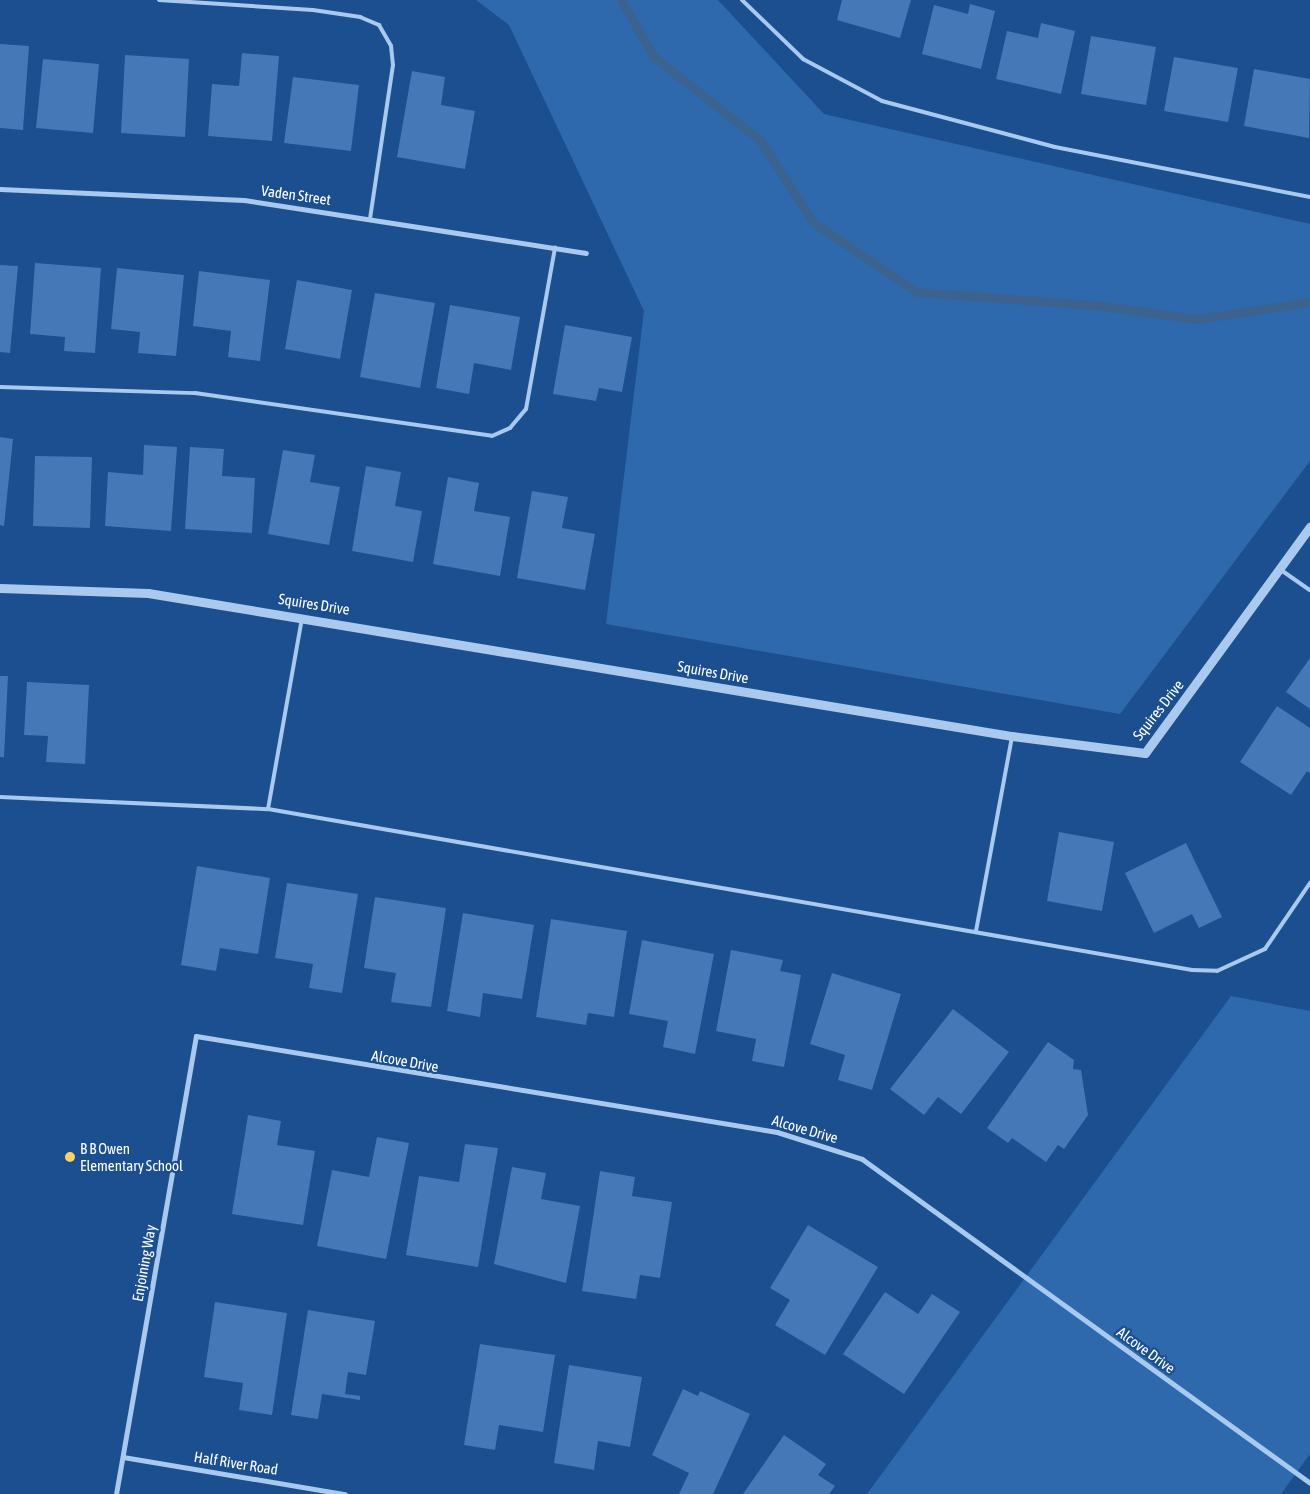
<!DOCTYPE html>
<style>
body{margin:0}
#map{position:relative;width:1310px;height:1494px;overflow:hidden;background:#1b4f8f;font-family:"Asap Condensed",sans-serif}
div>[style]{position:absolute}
.green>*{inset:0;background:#2e69ad}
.stream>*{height:9px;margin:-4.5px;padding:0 4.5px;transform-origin:4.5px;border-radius:4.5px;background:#3c6290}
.building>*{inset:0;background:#4478b7}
.service>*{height:4px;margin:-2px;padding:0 2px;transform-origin:2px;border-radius:2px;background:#a9c9ee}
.minor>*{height:5px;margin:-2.5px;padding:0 2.5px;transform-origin:2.5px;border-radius:2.5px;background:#a9c9ee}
.tertiary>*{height:9px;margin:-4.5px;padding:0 4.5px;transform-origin:4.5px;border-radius:4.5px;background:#a9c9ee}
.dots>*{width:14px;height:14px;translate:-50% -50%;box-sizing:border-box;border:2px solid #1b4f8f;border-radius:50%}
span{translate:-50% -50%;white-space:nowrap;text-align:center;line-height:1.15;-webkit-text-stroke:4.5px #1b4f8f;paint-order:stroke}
.street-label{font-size:15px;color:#fff}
.poi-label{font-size:15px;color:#fff}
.left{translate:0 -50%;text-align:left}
</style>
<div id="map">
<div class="green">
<div style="clip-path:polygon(476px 0,718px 0,824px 114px,1310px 224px,1310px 461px,1120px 714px,606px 624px,644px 311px,509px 25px)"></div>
<div style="clip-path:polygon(1231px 996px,1310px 1011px,1310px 1454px,1281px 1494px,867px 1494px)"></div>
</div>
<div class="stream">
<div style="left:621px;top:0;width:66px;rotate:59.9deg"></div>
<div style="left:654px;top:57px;width:135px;rotate:38.1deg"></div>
<div style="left:760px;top:140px;width:99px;rotate:57deg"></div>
<div style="left:814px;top:223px;width:124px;rotate:33.8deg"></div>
<div style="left:917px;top:292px;width:177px;rotate:4.2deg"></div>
<div style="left:1094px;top:305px;width:104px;rotate:7.7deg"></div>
<div style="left:1197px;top:319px;width:114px;rotate:-8.6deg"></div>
</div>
<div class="building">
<div style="clip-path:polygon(842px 0,911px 0,900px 38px,837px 20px)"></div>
<div style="clip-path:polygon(970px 4px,995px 11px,981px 69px,922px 54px,934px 5px,968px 14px)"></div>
<div style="clip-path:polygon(1041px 23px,1075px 31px,1061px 94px,996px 79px,1007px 31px,1038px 38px)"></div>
<div style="clip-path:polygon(1091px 36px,1156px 47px,1146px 105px,1081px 94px)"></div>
<div style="clip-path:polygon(0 44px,29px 46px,23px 130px,0 128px)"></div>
<div style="clip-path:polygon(242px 53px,279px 56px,272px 141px,208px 136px,212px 84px,239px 86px)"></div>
<div style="clip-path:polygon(125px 55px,189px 59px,185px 137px,121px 133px)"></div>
<div style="clip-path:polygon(1174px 57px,1238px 68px,1228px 122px,1164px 111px)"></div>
<div style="clip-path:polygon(43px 59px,99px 64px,93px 133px,36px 128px)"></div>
<div style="clip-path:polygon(1254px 69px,1310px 79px,1309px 138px,1244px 126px)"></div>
<div style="clip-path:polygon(412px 71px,445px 77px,441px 105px,475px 111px,465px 169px,397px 157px)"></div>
<div style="clip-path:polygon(293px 77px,359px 85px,351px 151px,284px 143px)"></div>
<div style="clip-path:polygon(35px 263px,101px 268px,95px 353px,64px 351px,65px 337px,30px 334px)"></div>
<div style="clip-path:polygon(0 265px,18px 266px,10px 353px,0 352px)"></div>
<div style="clip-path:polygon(117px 268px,184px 275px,176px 356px,138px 353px,140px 332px,111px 329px)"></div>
<div style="clip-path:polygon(199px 271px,270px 280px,260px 361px,228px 357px,231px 331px,193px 326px)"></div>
<div style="clip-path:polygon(297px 280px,352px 290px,340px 359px,285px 349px)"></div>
<div style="clip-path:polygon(375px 293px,435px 303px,420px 388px,360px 377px)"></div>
<div style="clip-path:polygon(450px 305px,520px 317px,511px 370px,474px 363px,469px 394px,436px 388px)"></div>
<div style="clip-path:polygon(565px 325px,632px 337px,622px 392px,599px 388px,596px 401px,553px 394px)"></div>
<div style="clip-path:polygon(0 437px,13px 439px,4px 526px,0 525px)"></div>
<div style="clip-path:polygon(144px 445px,177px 447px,171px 531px,105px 526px,108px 472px,143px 475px)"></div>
<div style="clip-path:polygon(190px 447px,224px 449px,222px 476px,255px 478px,252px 533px,185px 529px)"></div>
<div style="clip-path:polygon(283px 450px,315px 455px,310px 482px,340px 487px,329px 545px,268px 534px)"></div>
<div style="clip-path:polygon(35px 456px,92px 457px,90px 528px,33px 526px)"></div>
<div style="clip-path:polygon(366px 466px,401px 472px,395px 506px,422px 511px,413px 562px,352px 551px)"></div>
<div style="clip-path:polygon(448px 477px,479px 483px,474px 511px,510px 517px,500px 576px,433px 564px)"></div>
<div style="clip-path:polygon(532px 491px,568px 497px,562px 528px,595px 534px,585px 590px,517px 578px)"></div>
<div style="clip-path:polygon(1310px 658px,1310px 709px,1286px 692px)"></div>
<div style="clip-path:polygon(0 676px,8px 676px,4px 757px,0 757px)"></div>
<div style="clip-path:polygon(27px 682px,89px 685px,85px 764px,46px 762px,48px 736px,24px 735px)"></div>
<div style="clip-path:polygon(1277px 706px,1310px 728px,1310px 773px,1307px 771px,1291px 795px,1240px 762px)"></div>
<div style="clip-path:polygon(1059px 832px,1114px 842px,1102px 911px,1047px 901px)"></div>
<div style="clip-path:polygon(1186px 843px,1222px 917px,1199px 928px,1192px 914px,1154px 933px,1125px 873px)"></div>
<div style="clip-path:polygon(197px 866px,270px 878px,258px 954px,220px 948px,216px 971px,181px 965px)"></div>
<div style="clip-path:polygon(287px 883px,358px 894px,342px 993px,309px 988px,313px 964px,275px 958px)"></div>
<div style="clip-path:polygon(375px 897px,446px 908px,431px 1007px,391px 1002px,396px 973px,364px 968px)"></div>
<div style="clip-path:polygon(463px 913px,534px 925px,522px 999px,483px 993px,480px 1017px,447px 1011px)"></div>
<div style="clip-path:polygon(551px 919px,627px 931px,614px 1017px,588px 1013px,586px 1025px,536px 1017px)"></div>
<div style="clip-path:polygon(642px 940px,714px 954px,695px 1054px,663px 1047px,668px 1021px,629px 1014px)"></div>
<div style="clip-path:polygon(731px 950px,783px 960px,780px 971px,801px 975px,784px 1067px,752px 1061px,756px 1039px,716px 1031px)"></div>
<div style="clip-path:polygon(832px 973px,901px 994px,872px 1090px,838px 1080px,845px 1055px,810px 1044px)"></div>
<div style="clip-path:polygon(953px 1009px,1009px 1052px,961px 1114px,938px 1097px,924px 1115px,890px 1089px)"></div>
<div style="clip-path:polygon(1048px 1042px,1074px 1060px,1073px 1069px,1081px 1070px,1088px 1115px,1064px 1149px,1058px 1145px,1046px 1162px,1012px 1138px,1008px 1143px,987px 1128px)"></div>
<div style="clip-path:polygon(248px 1115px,281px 1121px,277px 1145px,315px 1151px,303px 1225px,232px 1214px)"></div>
<div style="clip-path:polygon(377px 1137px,409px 1143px,386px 1259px,317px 1246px,332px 1170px,369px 1177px)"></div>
<div style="clip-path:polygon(465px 1144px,498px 1148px,478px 1267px,406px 1255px,419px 1176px,459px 1182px)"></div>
<div style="clip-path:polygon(512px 1167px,546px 1173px,541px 1199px,580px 1206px,566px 1283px,494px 1264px)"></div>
<div style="clip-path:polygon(600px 1171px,635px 1177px,632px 1196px,672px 1202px,660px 1278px,640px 1275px,636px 1299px,582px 1291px)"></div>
<div style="clip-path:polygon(808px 1225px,878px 1267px,825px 1355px,775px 1325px,790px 1300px,770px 1288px)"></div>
<div style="clip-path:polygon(885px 1292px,918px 1314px,932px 1294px,960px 1312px,904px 1394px,843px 1354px)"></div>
<div style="clip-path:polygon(215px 1302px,287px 1313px,272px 1415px,239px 1410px,243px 1383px,204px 1377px)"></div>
<div style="clip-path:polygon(308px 1310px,375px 1321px,366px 1375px,348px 1372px,345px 1394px,360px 1396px,360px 1400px,322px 1394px,318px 1419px,291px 1415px)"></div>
<div style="clip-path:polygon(480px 1344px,555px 1355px,543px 1432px,499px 1425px,495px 1450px,464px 1445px)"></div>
<div style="clip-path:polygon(569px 1365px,642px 1377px,630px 1447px,598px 1441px,594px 1470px,554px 1463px)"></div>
<div style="clip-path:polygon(683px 1389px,698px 1396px,700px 1391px,750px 1414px,713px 1494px,679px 1494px,689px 1473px,652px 1455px)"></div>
<div style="clip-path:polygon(784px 1435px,826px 1464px,818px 1475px,835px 1486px,829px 1494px,743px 1494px)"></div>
</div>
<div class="service">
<div style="left:159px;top:0;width:154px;rotate:3.7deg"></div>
<div style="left:313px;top:10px;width:48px;rotate:8.5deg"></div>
<div style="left:360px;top:17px;width:21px;rotate:23deg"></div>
<div style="left:379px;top:25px;width:24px;rotate:60deg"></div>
<div style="left:391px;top:46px;width:19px;rotate:84deg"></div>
<div style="left:393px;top:65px;width:155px;rotate:98.5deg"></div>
<div style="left:742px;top:0;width:85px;rotate:44deg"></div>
<div style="left:803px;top:59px;width:89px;rotate:28deg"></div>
<div style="left:882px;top:101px;width:179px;rotate:14.9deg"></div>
<div style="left:1055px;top:147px;width:260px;rotate:11.1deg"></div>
<div style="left:0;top:387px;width:195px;rotate:1.8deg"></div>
<div style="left:195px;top:393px;width:300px;rotate:8.2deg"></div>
<div style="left:492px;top:436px;width:20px;rotate:-24deg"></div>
<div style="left:510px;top:428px;width:25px;rotate:-50deg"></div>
<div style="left:526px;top:409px;width:164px;rotate:-79.8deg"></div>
<div style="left:1281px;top:570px;width:35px;rotate:35deg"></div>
<div style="left:0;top:797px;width:268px;rotate:2.6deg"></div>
<div style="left:268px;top:809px;width:938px;rotate:9.88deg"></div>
<div style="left:1192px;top:970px;width:25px;rotate:2deg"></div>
<div style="left:1217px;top:971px;width:53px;rotate:-24.6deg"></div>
<div style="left:1265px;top:949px;width:80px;rotate:-55.7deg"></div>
<div style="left:268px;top:809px;width:193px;rotate:-79.9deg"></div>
<div style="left:976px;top:931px;width:198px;rotate:-79.5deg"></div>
</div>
<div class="minor">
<div style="left:0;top:189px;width:244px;rotate:2.6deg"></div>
<div style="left:244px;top:200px;width:346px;rotate:8.8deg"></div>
<div style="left:123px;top:1457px;width:225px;rotate:9.5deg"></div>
<div style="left:116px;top:1494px;width:465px;rotate:-80.1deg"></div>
<div style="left:196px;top:1036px;width:589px;rotate:9.38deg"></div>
<div style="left:777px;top:1132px;width:89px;rotate:17.6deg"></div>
<div style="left:862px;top:1159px;width:553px;rotate:35.87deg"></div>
</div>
<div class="tertiary">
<div style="left:0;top:588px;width:148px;rotate:1.9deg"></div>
<div style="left:148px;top:593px;width:876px;rotate:9.4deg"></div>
<div style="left:1012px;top:736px;width:134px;rotate:7.3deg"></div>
<div style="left:1145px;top:753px;width:280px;rotate:-53.9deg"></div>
</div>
<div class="dots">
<div style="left:70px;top:1157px;background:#ffd166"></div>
</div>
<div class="street-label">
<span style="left:296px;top:195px;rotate:8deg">Vaden Street</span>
<span style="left:314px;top:604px;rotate:9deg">Squires Drive</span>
<span style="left:713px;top:672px;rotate:10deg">Squires Drive</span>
<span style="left:1158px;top:710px;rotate:-52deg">Squires Drive</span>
<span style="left:405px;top:1061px;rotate:10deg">Alcove Drive</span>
<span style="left:805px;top:1129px;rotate:16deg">Alcove Drive</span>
<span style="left:144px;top:1263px;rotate:-80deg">Enjoining Way</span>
<span style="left:1146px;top:1350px;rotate:36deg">Alcove Drive</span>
<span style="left:236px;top:1463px;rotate:9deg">Half River Road</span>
</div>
<div class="poi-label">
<span class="left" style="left:80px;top:1157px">B B Owen<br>Elementary School</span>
</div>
</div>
